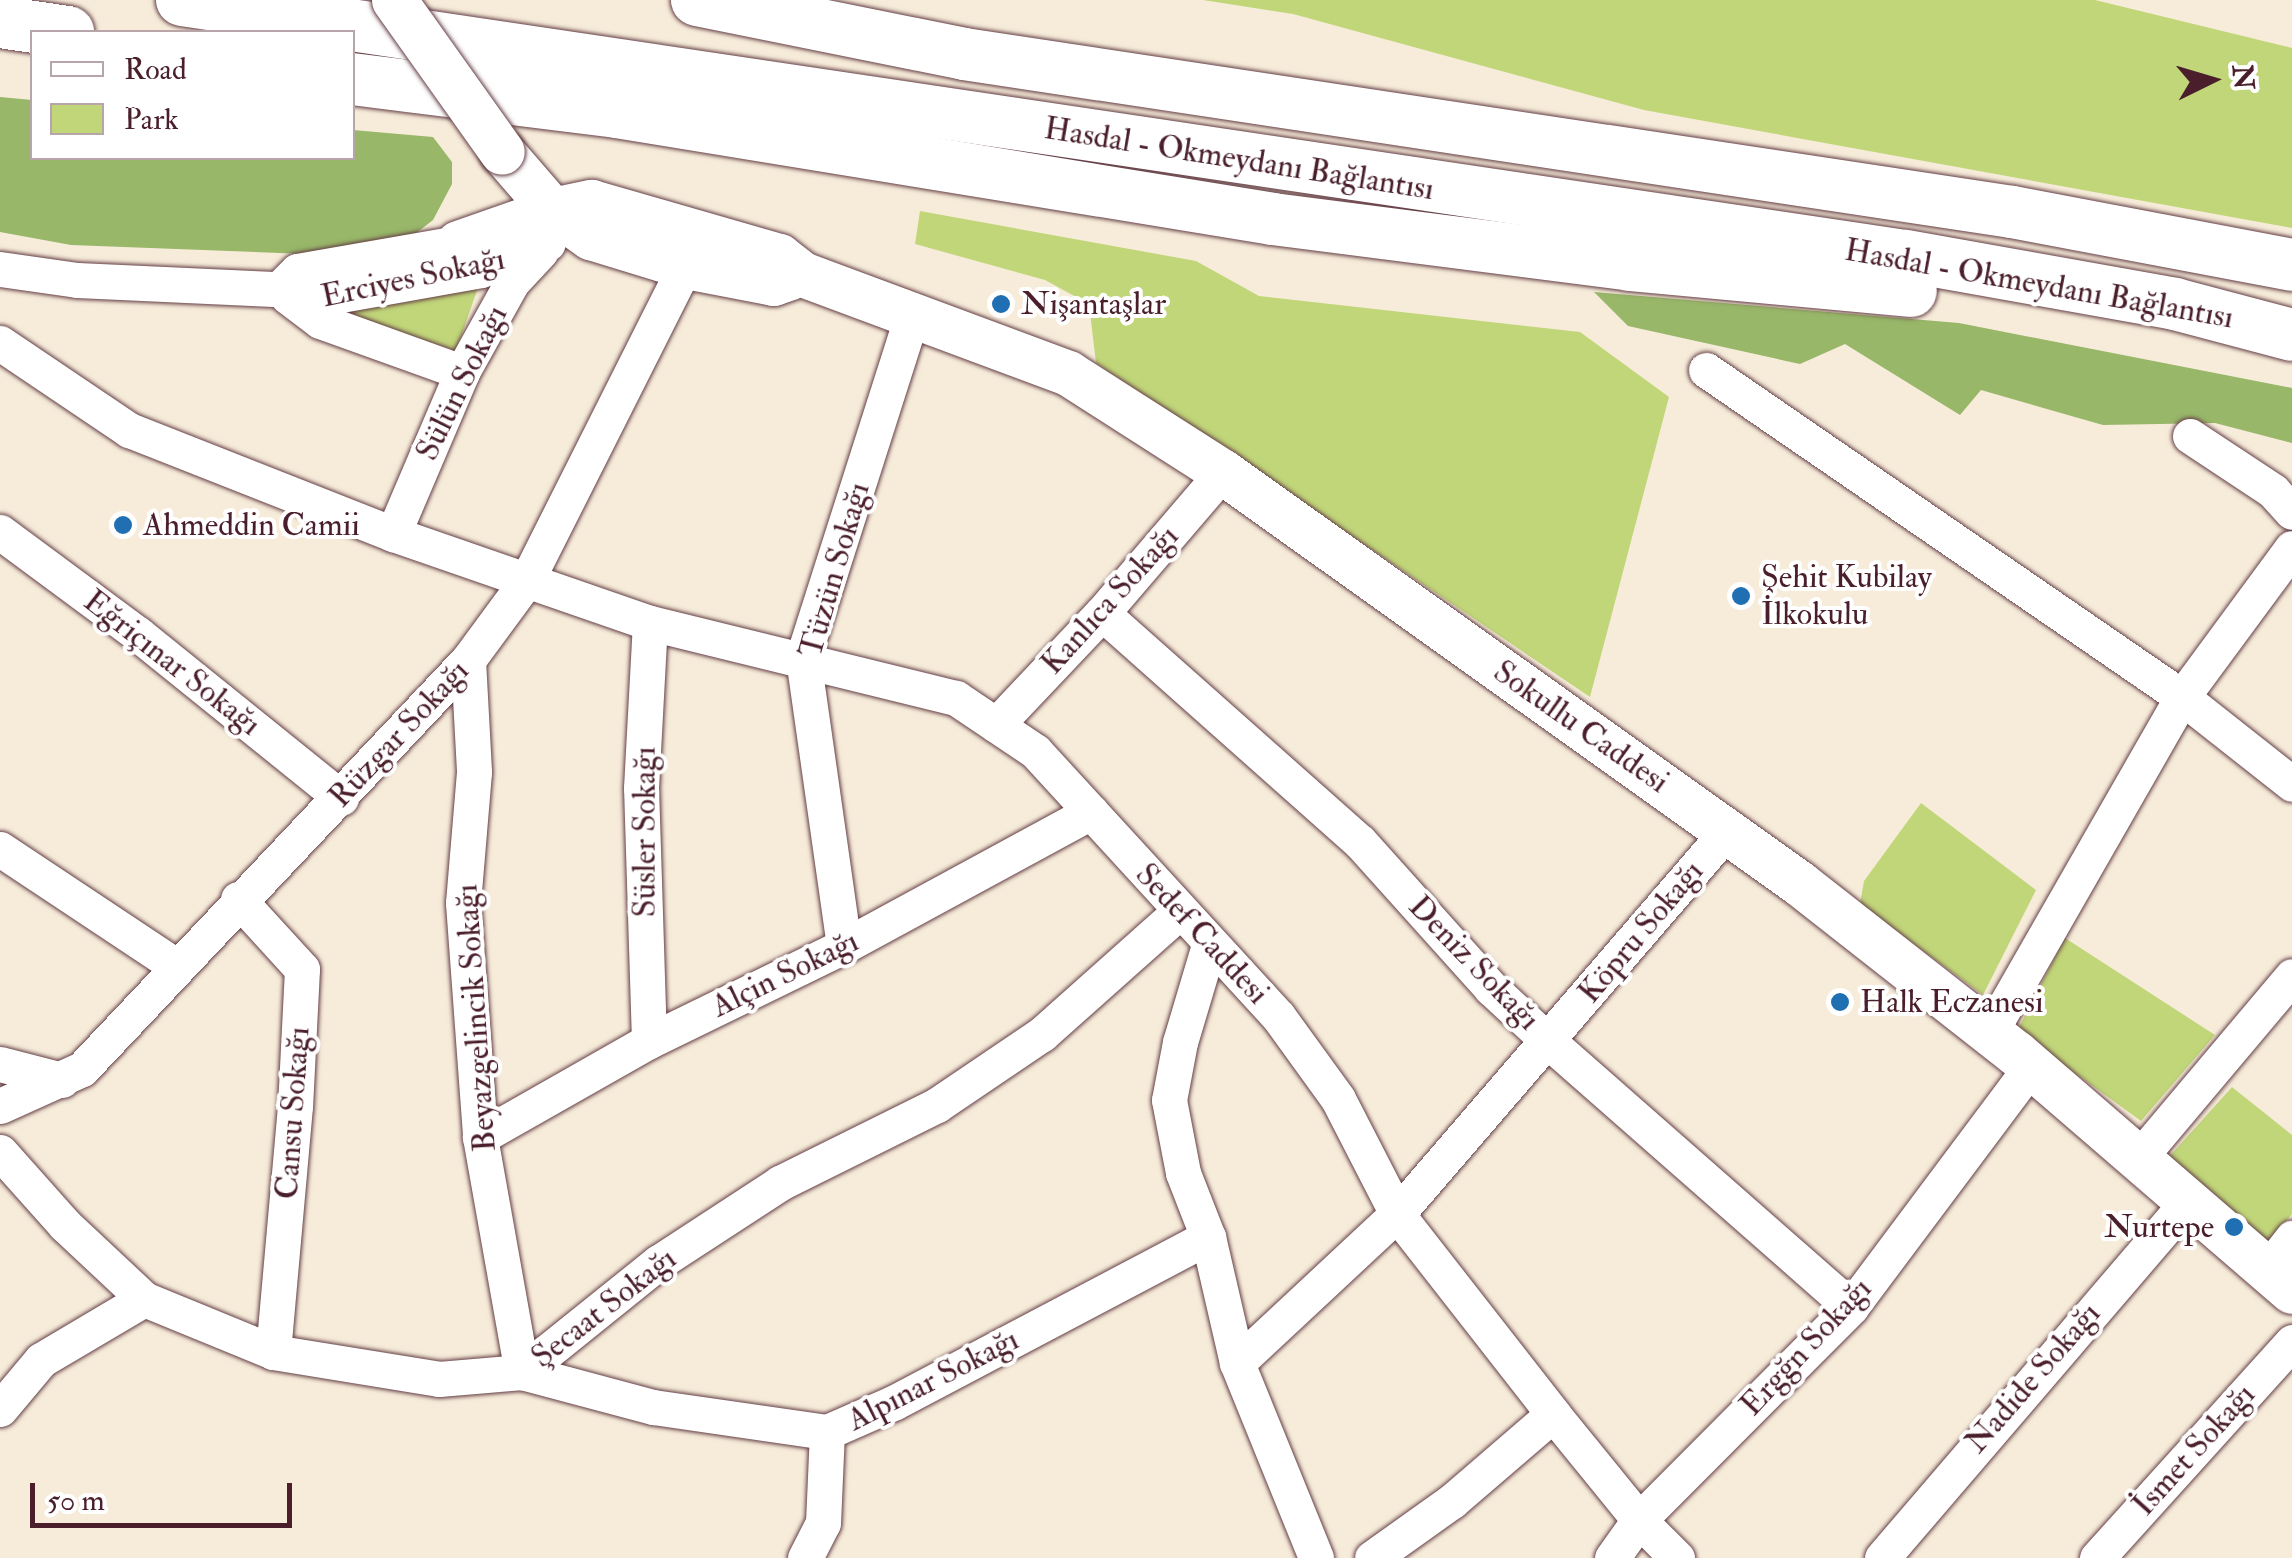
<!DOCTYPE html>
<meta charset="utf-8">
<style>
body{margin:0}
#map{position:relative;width:2292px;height:1558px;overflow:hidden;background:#f7ecda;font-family:"IM FELL Double Pica",serif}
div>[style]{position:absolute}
.green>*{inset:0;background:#c1d679}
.forest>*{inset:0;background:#98b769}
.roads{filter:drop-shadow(0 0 2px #643e45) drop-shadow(0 0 2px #643e45)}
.minor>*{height:35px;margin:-17.5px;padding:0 17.5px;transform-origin:17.5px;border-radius:17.5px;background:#fff}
.major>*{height:45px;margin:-22.5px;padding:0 22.5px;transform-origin:22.5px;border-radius:22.5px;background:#fff}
.highway>*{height:52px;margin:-26px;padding:0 26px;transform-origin:26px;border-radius:26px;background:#fff}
.bridges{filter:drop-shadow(0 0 2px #643e45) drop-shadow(0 0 2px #643e45)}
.major-bridge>*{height:45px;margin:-22.5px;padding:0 22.5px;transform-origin:22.5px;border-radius:22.5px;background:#fff}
.dots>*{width:28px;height:28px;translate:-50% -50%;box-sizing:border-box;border:5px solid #fff;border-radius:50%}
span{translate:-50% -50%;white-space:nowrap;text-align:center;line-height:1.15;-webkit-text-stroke:8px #fff;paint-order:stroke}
.street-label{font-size:32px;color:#4a1f2b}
.poi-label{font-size:32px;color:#4a1f2b}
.left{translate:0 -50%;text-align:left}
.right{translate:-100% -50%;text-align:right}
.legend{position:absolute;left:30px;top:30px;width:325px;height:130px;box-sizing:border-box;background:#fff;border:2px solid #b7a5aa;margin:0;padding:12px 18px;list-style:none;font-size:30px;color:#4a1f2b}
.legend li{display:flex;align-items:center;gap:20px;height:50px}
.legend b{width:50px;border:2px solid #b7a5aa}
.north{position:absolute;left:2162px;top:30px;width:100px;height:100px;-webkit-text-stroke:8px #fff;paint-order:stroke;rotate:85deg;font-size:28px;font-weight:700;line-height:40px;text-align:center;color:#4a1f2b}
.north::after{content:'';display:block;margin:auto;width:35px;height:45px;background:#4a1f2b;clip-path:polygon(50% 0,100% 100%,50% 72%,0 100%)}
.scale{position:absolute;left:30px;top:1483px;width:262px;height:45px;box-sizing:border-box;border:5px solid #4a1f2b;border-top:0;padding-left:12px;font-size:30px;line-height:35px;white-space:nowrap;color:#4a1f2b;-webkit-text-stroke:8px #fff;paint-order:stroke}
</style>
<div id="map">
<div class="green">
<div style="clip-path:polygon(1203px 0,2095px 0,2292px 48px,2292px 228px,1644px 110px,1293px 14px)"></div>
<div style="clip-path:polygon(920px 211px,1196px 261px,1259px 296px,1580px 332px,1669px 397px,1590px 697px,1096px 363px,1089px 304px,1045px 280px,915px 244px)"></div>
<div style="clip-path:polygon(483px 273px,456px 351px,320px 305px)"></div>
<div style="clip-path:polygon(1921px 803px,2036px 890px,1983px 995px,1860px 904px,1864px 881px)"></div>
<div style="clip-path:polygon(2065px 938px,2215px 1035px,2141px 1121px,2017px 1031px)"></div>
<div style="clip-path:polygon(2232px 1087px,2292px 1135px,2292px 1214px,2265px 1248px,2168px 1158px)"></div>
</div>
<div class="forest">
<div style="clip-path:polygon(0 97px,32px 100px,32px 158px,352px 158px,353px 130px,433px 137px,452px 162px,452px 184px,433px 220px,402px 244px,331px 255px,71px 245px,0 232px)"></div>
<div style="clip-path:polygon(1594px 292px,1959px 323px,2292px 388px,2292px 443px,2215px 423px,2103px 425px,1981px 390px,1960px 415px,1845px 344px,1800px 364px,1628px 326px)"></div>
</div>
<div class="roads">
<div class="minor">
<div style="left:0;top:269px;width:78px;rotate:8.1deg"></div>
<div style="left:77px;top:280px;width:202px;rotate:2.6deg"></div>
<div style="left:279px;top:289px;width:30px;rotate:23deg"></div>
<div style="left:307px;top:301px;width:177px;rotate:-10.1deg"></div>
<div style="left:481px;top:270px;width:72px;rotate:-21.9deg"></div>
<div style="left:279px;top:289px;width:25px;rotate:-45deg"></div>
<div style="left:297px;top:271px;width:163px;rotate:-9.9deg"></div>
<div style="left:287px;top:296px;width:41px;rotate:37.1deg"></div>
<div style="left:320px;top:321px;width:151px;rotate:19.8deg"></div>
<div style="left:0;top:343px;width:156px;rotate:34deg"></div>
<div style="left:129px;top:430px;width:284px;rotate:21.5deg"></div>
<div style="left:393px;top:534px;width:272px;rotate:19.1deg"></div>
<div style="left:650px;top:623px;width:315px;rotate:13.8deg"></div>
<div style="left:956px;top:698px;width:95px;rotate:33.9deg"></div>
<div style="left:1035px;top:751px;width:360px;rotate:47.5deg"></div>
<div style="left:1278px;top:1016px;width:102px;rotate:54.1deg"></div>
<div style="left:1338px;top:1099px;width:129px;rotate:62.8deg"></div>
<div style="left:1397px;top:1214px;width:254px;rotate:52deg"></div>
<div style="left:1553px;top:1414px;width:136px;rotate:50.9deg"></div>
<div style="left:1639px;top:1520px;width:54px;rotate:45deg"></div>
<div style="left:1706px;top:370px;width:577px;rotate:34.49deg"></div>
<div style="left:2182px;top:697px;width:140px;rotate:38.3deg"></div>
<div style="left:2190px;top:436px;width:100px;rotate:33.5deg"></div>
<div style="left:2273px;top:491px;width:28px;rotate:48deg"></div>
<div style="left:0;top:532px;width:172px;rotate:36.5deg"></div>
<div style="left:138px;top:634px;width:261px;rotate:38.9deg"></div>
<div style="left:393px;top:534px;width:176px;rotate:-66.9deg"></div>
<div style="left:462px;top:372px;width:103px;rotate:-60.9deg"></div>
<div style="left:512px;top:282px;width:42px;rotate:-46.9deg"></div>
<div style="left:1102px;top:613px;width:345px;rotate:41.6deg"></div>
<div style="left:1360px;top:842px;width:196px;rotate:48.1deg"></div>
<div style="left:1491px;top:988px;width:78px;rotate:42.9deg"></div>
<div style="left:1548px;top:1041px;width:403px;rotate:41.3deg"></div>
<div style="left:468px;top:660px;width:112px;rotate:86.9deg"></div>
<div style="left:474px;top:772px;width:131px;rotate:94.8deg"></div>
<div style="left:463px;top:903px;width:235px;rotate:85.8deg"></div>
<div style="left:480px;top:1137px;width:239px;rotate:79.9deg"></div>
<div style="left:996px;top:725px;width:154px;rotate:-46.6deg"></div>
<div style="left:1102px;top:613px;width:186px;rotate:-49.4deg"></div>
<div style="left:0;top:849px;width:211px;rotate:33.6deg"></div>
<div style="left:238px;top:899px;width:95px;rotate:47.6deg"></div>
<div style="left:302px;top:969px;width:137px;rotate:92.9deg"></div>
<div style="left:295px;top:1106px;width:247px;rotate:95.1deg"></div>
<div style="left:1209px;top:945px;width:101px;rotate:106.6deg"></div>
<div style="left:1180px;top:1042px;width:59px;rotate:100.7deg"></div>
<div style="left:1169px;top:1100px;width:74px;rotate:79.1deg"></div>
<div style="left:1183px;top:1173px;width:69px;rotate:68.7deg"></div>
<div style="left:1208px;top:1237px;width:129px;rotate:77deg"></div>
<div style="left:1237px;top:1363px;width:210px;rotate:67.9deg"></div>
<div style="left:844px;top:946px;width:292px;rotate:-98.1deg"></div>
<div style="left:803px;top:657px;width:356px;rotate:-72.3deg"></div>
<div style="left:1989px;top:1034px;width:388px;rotate:-60.2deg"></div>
<div style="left:2182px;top:697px;width:185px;rotate:-53.6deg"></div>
<div style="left:649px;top:1041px;width:253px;rotate:-91.8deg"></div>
<div style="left:641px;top:788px;width:165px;rotate:-86.9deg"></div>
<div style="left:0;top:1064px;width:64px;rotate:14.5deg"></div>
<div style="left:0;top:1106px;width:90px;rotate:-24.3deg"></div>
<div style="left:82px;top:1069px;width:562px;rotate:-46.66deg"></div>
<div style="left:468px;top:660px;width:99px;rotate:-53.6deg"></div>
<div style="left:527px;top:580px;width:352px;rotate:-63.3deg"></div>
<div style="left:480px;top:1137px;width:194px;rotate:-29.6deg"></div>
<div style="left:649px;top:1041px;width:217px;rotate:-26deg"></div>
<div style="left:844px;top:946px;width:281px;rotate:-28.5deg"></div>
<div style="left:0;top:1152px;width:98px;rotate:48.3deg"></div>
<div style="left:65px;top:1225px;width:108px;rotate:43.1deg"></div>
<div style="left:144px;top:1299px;width:139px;rotate:22.3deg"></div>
<div style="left:273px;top:1352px;width:168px;rotate:9.2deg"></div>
<div style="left:439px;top:1379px;width:83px;rotate:-4.8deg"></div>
<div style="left:522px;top:1372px;width:176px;rotate:-38.8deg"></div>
<div style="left:659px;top:1262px;width:145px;rotate:-33.1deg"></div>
<div style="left:780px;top:1183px;width:175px;rotate:-26.4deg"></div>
<div style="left:937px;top:1105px;width:127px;rotate:-34.1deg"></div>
<div style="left:1042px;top:1034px;width:183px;rotate:-41.7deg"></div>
<div style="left:2138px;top:1159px;width:239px;rotate:-49.9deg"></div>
<div style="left:2267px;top:1270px;width:41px;rotate:-52deg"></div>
<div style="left:1237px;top:1363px;width:219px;rotate:-43deg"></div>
<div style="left:1397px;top:1214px;width:506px;rotate:-49.25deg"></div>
<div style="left:522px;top:1372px;width:136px;rotate:15deg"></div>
<div style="left:653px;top:1407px;width:176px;rotate:8.2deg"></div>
<div style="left:827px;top:1432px;width:74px;rotate:-23.8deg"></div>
<div style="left:895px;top:1402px;width:354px;rotate:-27.8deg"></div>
<div style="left:0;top:1409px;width:64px;rotate:-50.1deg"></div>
<div style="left:41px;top:1360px;width:120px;rotate:-30.6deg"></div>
<div style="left:805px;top:1558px;width:39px;rotate:-63deg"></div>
<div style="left:823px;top:1523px;width:91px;rotate:-87.5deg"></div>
<div style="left:1372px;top:1558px;width:98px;rotate:-35.5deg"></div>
<div style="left:1452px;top:1501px;width:133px;rotate:-40.7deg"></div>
<div style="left:1612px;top:1558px;width:47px;rotate:-54.6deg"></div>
<div style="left:1639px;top:1520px;width:301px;rotate:-45.1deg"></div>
<div style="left:1851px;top:1307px;width:301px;rotate:-53.2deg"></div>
<div style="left:1882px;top:1558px;width:470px;rotate:-49.4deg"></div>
<div style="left:2097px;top:1558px;width:291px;rotate:-47.9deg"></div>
</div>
<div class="major">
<div style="left:502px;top:152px;width:77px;rotate:49.2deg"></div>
<div style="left:552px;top:210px;width:47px;rotate:35.4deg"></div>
<div style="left:590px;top:237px;width:99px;rotate:17deg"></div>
<div style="left:685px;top:266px;width:90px;rotate:10.9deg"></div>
<div style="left:773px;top:283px;width:18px;rotate:-19deg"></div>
<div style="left:458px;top:243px;width:100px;rotate:-19.3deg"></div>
<div style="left:552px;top:210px;width:40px;rotate:-12deg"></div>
<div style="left:591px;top:202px;width:196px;rotate:16deg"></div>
<div style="left:779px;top:256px;width:29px;rotate:38deg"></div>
<div style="left:802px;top:274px;width:284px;rotate:20.4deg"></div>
<div style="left:1068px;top:373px;width:184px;rotate:32.6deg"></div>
<div style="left:1223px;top:472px;width:708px;rotate:35.51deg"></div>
<div style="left:1799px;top:883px;width:276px;rotate:38.1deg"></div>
<div style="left:2016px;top:1053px;width:364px;rotate:40.8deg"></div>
</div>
<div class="highway">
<div style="left:182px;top:0;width:1743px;rotate:8.45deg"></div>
<div style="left:1906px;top:256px;width:273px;rotate:10.1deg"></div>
<div style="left:2175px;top:304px;width:121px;rotate:14.8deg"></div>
<div style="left:697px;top:0;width:272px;rotate:11.4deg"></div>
<div style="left:964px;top:54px;width:1060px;rotate:8.57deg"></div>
<div style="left:2012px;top:212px;width:285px;rotate:10.7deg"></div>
<div style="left:0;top:22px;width:69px;rotate:8.4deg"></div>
<div style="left:352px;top:79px;width:267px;rotate:7.1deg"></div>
<div style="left:617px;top:112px;width:665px;rotate:9.26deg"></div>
<div style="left:1273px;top:219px;width:360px;rotate:7.3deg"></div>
<div style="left:1630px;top:265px;width:282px;rotate:5.3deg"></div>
</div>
</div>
<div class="bridges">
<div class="major-bridge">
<div style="left:394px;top:0;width:186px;rotate:54.6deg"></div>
</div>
</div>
<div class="dots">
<div style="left:1001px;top:304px;background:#1f6fb2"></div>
<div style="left:123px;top:525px;background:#1f6fb2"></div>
<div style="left:1741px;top:596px;background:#1f6fb2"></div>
<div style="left:1840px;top:1002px;background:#1f6fb2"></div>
<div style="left:2234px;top:1227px;background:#1f6fb2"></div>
</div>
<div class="street-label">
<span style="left:1239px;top:159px;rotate:9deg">Hasdal - Okmeydanı Bağlantısı</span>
<span style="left:413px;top:278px;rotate:-12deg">Erciyes Sokağı</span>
<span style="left:2039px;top:284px;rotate:10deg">Hasdal - Okmeydanı Bağlantısı</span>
<span style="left:462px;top:383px;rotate:-64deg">Sülün Sokağı</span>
<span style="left:835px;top:570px;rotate:-74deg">Tüzün Sokağı</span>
<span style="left:1110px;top:600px;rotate:-48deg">Kanlıca Sokağı</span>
<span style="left:172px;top:663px;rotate:38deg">Eğriçınar Sokağı</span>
<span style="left:1581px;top:727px;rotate:35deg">Sokullu Caddesi</span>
<span style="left:399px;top:734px;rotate:-47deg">Rüzgar Sokağı</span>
<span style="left:645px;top:832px;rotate:-90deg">Süsler Sokağı</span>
<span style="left:1641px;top:932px;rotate:-50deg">Köpru Sokağı</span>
<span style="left:1202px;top:934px;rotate:47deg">Sedef Caddesi</span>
<span style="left:1474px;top:963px;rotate:46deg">Deniz Sokağı</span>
<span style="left:785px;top:974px;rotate:-26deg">Alçin Sokağı</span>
<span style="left:476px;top:1018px;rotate:-94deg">Beyazgelincik Sokağı</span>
<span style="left:293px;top:1113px;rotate:-86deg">Cansu Sokağı</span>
<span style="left:604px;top:1308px;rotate:-38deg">Şecaat Sokağı</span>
<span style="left:1806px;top:1347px;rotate:-47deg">Ergğn Sokağı</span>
<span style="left:2033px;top:1378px;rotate:-49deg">Nadide Sokağı</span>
<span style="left:933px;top:1380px;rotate:-27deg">Alpınar Sokağı</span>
<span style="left:2194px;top:1450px;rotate:-48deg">İsmet Sokağı</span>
</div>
<div class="poi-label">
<span class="left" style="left:1021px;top:304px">Nişantaşlar</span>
<span class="left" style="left:143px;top:525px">Ahmeddin Camii</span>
<span class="left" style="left:1761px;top:596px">Şehit Kubilay<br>İlkokulu</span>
<span class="left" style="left:1860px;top:1002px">Halk Eczanesi</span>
<span class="right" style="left:2214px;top:1227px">Nurtepe</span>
</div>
<ul class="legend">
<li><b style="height:12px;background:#fff"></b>Road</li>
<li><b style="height:28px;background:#c1d679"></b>Park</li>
</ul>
<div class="north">N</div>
<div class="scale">50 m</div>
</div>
